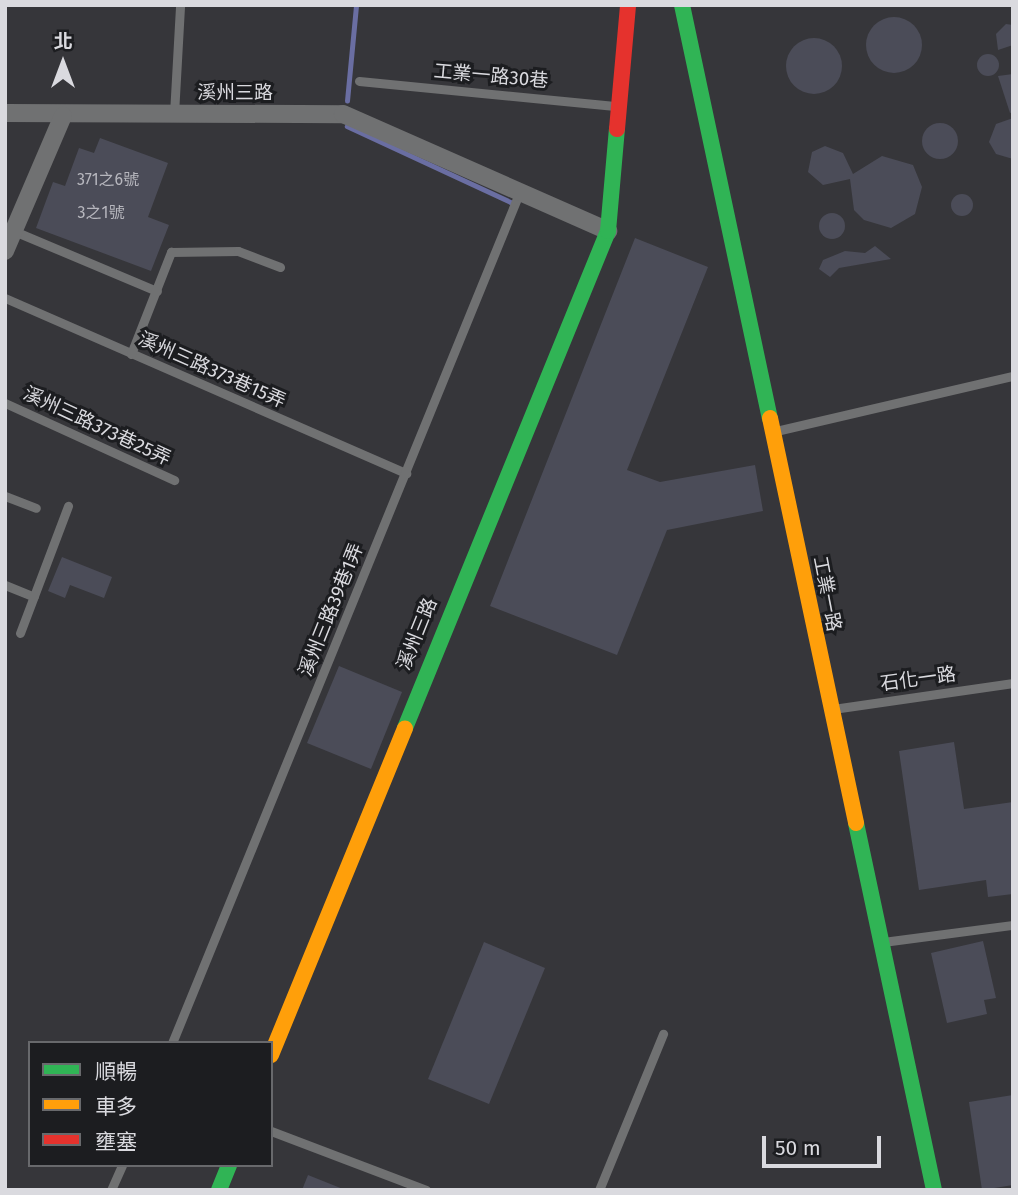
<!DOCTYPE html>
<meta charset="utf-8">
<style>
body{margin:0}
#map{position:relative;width:1018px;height:1195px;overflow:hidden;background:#36363a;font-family:"Fira Sans","Noto Sans TC",sans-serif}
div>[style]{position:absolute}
.stream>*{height:4.5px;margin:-2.25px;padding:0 2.25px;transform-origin:2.25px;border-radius:2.25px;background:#6a6ea2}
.building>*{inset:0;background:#4b4c58}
.round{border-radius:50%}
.lane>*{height:9px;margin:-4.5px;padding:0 4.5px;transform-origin:4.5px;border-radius:4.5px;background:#707172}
.street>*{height:18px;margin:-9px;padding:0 9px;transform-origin:9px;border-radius:9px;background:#707172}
.fast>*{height:16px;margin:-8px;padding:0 8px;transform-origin:8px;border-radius:8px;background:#30b455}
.slow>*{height:16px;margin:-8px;padding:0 8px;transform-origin:8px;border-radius:8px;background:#ff9f0a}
.jam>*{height:16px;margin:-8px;padding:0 8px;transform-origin:8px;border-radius:8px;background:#e5322d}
span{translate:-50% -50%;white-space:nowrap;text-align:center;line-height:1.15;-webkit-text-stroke:6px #1c1d20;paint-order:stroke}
.number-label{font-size:16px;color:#b6b6bd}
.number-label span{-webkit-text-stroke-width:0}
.street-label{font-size:19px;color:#dadadf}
.frame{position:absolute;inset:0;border:7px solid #dadadf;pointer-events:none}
.legend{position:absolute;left:28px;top:1041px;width:245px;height:126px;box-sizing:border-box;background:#1c1d20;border:2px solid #68696c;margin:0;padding:9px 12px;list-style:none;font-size:21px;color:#dadadf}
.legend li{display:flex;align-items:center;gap:14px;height:35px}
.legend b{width:35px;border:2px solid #68696c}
.north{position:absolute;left:28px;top:28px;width:70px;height:70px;-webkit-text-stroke:5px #1c1d20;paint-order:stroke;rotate:0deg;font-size:19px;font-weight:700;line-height:28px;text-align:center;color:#dadadf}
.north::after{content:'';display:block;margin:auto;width:24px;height:32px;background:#dadadf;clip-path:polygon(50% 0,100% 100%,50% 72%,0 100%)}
.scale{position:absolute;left:762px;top:1136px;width:119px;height:32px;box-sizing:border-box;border:4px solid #dadadf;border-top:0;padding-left:9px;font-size:21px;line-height:24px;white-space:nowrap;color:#dadadf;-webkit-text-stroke:5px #1c1d20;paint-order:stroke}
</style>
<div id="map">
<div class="stream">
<div style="left:347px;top:101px;width:96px;rotate:-84.6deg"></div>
<div style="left:347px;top:126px;width:181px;rotate:24.9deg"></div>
</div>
<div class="building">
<div class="round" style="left:866px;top:17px;width:56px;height:56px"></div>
<div style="clip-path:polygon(1006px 24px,1013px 25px,1013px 45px,998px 50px,996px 34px)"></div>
<div class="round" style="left:786px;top:38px;width:56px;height:56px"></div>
<div class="round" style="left:977px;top:54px;width:22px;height:22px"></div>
<div style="clip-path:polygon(1013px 74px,1013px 112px,1010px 113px,998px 76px)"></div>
<div style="clip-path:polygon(1013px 118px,1013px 159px,996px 154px,989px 142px,996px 124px)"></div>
<div class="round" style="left:922px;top:123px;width:36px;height:36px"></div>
<div style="clip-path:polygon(100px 138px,168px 163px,148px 217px,169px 225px,151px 271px,36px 228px,53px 182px,65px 186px,79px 148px,94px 153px)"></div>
<div style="clip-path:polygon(825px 146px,843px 153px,853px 174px,882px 156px,913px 165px,922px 187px,915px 214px,891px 228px,864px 220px,854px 210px,850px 179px,823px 185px,808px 172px,812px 152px)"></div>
<div class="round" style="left:951px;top:194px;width:22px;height:22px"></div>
<div class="round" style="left:819px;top:213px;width:26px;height:26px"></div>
<div style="clip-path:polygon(635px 238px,708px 267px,627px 470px,660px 482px,755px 465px,763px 511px,667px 530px,617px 655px,490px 606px)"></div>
<div style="clip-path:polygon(875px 246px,891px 259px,839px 268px,830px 277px,819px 269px,823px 260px,845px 251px,865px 253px)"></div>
<div style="clip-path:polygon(62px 557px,112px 577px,104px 598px,70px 585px,65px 598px,48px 591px)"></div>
<div style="clip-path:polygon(339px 666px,402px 692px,371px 769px,307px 743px)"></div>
<div style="clip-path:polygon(954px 742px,964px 809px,1013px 802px,1013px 894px,988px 897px,986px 880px,919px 890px,899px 751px)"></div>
<div style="clip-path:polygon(983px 941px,996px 998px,984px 1000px,987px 1014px,947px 1023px,931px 953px)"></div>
<div style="clip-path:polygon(484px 942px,545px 968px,489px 1104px,428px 1079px)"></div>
<div style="clip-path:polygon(1013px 1095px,1013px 1185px,982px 1190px,969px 1102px)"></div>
<div style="clip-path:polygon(308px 1175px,343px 1189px,343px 1190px,302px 1190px)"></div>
</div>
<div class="lane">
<div style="left:359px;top:81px;width:257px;rotate:5.6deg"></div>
<div style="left:174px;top:114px;width:109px;rotate:-86.8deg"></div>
<div style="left:14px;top:231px;width:155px;rotate:22.8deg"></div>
<div style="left:5px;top:298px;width:438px;rotate:23.6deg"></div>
<div style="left:131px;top:354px;width:110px;rotate:-68.6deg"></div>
<div style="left:171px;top:252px;width:67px;rotate:-0.9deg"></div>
<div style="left:238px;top:251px;width:45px;rotate:20.9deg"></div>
<div style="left:5px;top:403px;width:186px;rotate:24.5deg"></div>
<div style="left:776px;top:431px;width:243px;rotate:-13.1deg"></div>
<div style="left:5px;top:496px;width:33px;rotate:21deg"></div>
<div style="left:5px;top:585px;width:31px;rotate:22deg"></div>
<div style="left:20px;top:633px;width:136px;rotate:-69.3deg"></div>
<div style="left:833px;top:709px;width:182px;rotate:-8.2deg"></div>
<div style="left:883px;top:942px;width:131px;rotate:-7.5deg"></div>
<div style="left:172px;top:1043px;width:920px;rotate:-67.78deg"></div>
<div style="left:271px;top:1131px;width:166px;rotate:20.8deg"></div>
<div style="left:111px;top:1190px;width:27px;rotate:-66deg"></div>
<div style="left:599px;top:1190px;width:169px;rotate:-67.7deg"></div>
</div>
<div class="street">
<div style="left:5px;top:113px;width:338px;rotate:0.2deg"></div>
<div style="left:343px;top:114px;width:290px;rotate:23.8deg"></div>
<div style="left:5px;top:251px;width:147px;rotate:-66.8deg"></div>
</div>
<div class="fast">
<div style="left:682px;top:5px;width:422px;rotate:78deg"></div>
<div style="left:405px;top:728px;width:537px;rotate:-67.78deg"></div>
<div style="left:608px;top:231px;width:102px;rotate:-85deg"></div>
<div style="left:856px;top:823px;width:375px;rotate:78deg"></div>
<div style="left:219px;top:1190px;width:27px;rotate:-68deg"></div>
</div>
<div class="slow">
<div style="left:770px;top:418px;width:414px;rotate:78deg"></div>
<div style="left:271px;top:1055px;width:353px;rotate:-67.7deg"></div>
</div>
<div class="jam">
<div style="left:617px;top:129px;width:124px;rotate:-84.9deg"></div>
</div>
<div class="number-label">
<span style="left:108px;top:180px">371之6號</span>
<span style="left:101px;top:213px">3之1號</span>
</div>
<div class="street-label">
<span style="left:491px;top:76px;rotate:5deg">工業一路30巷</span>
<span style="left:235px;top:93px">溪州三路</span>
<span style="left:212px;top:370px;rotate:24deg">溪州三路373巷15弄</span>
<span style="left:97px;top:426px;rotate:25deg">溪州三路373巷25弄</span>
<span style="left:827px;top:594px;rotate:79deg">工業一路</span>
<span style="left:331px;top:610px;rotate:-68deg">溪州三路39巷1弄</span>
<span style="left:417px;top:634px;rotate:-68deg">溪州三路</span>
<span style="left:918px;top:679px;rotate:-8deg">石化一路</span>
</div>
<div class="frame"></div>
<ul class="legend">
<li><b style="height:9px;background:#30b455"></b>順暢</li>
<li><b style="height:9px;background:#ff9f0a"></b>車多</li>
<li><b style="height:9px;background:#e5322d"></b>壅塞</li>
</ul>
<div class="north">北</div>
<div class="scale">50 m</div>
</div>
